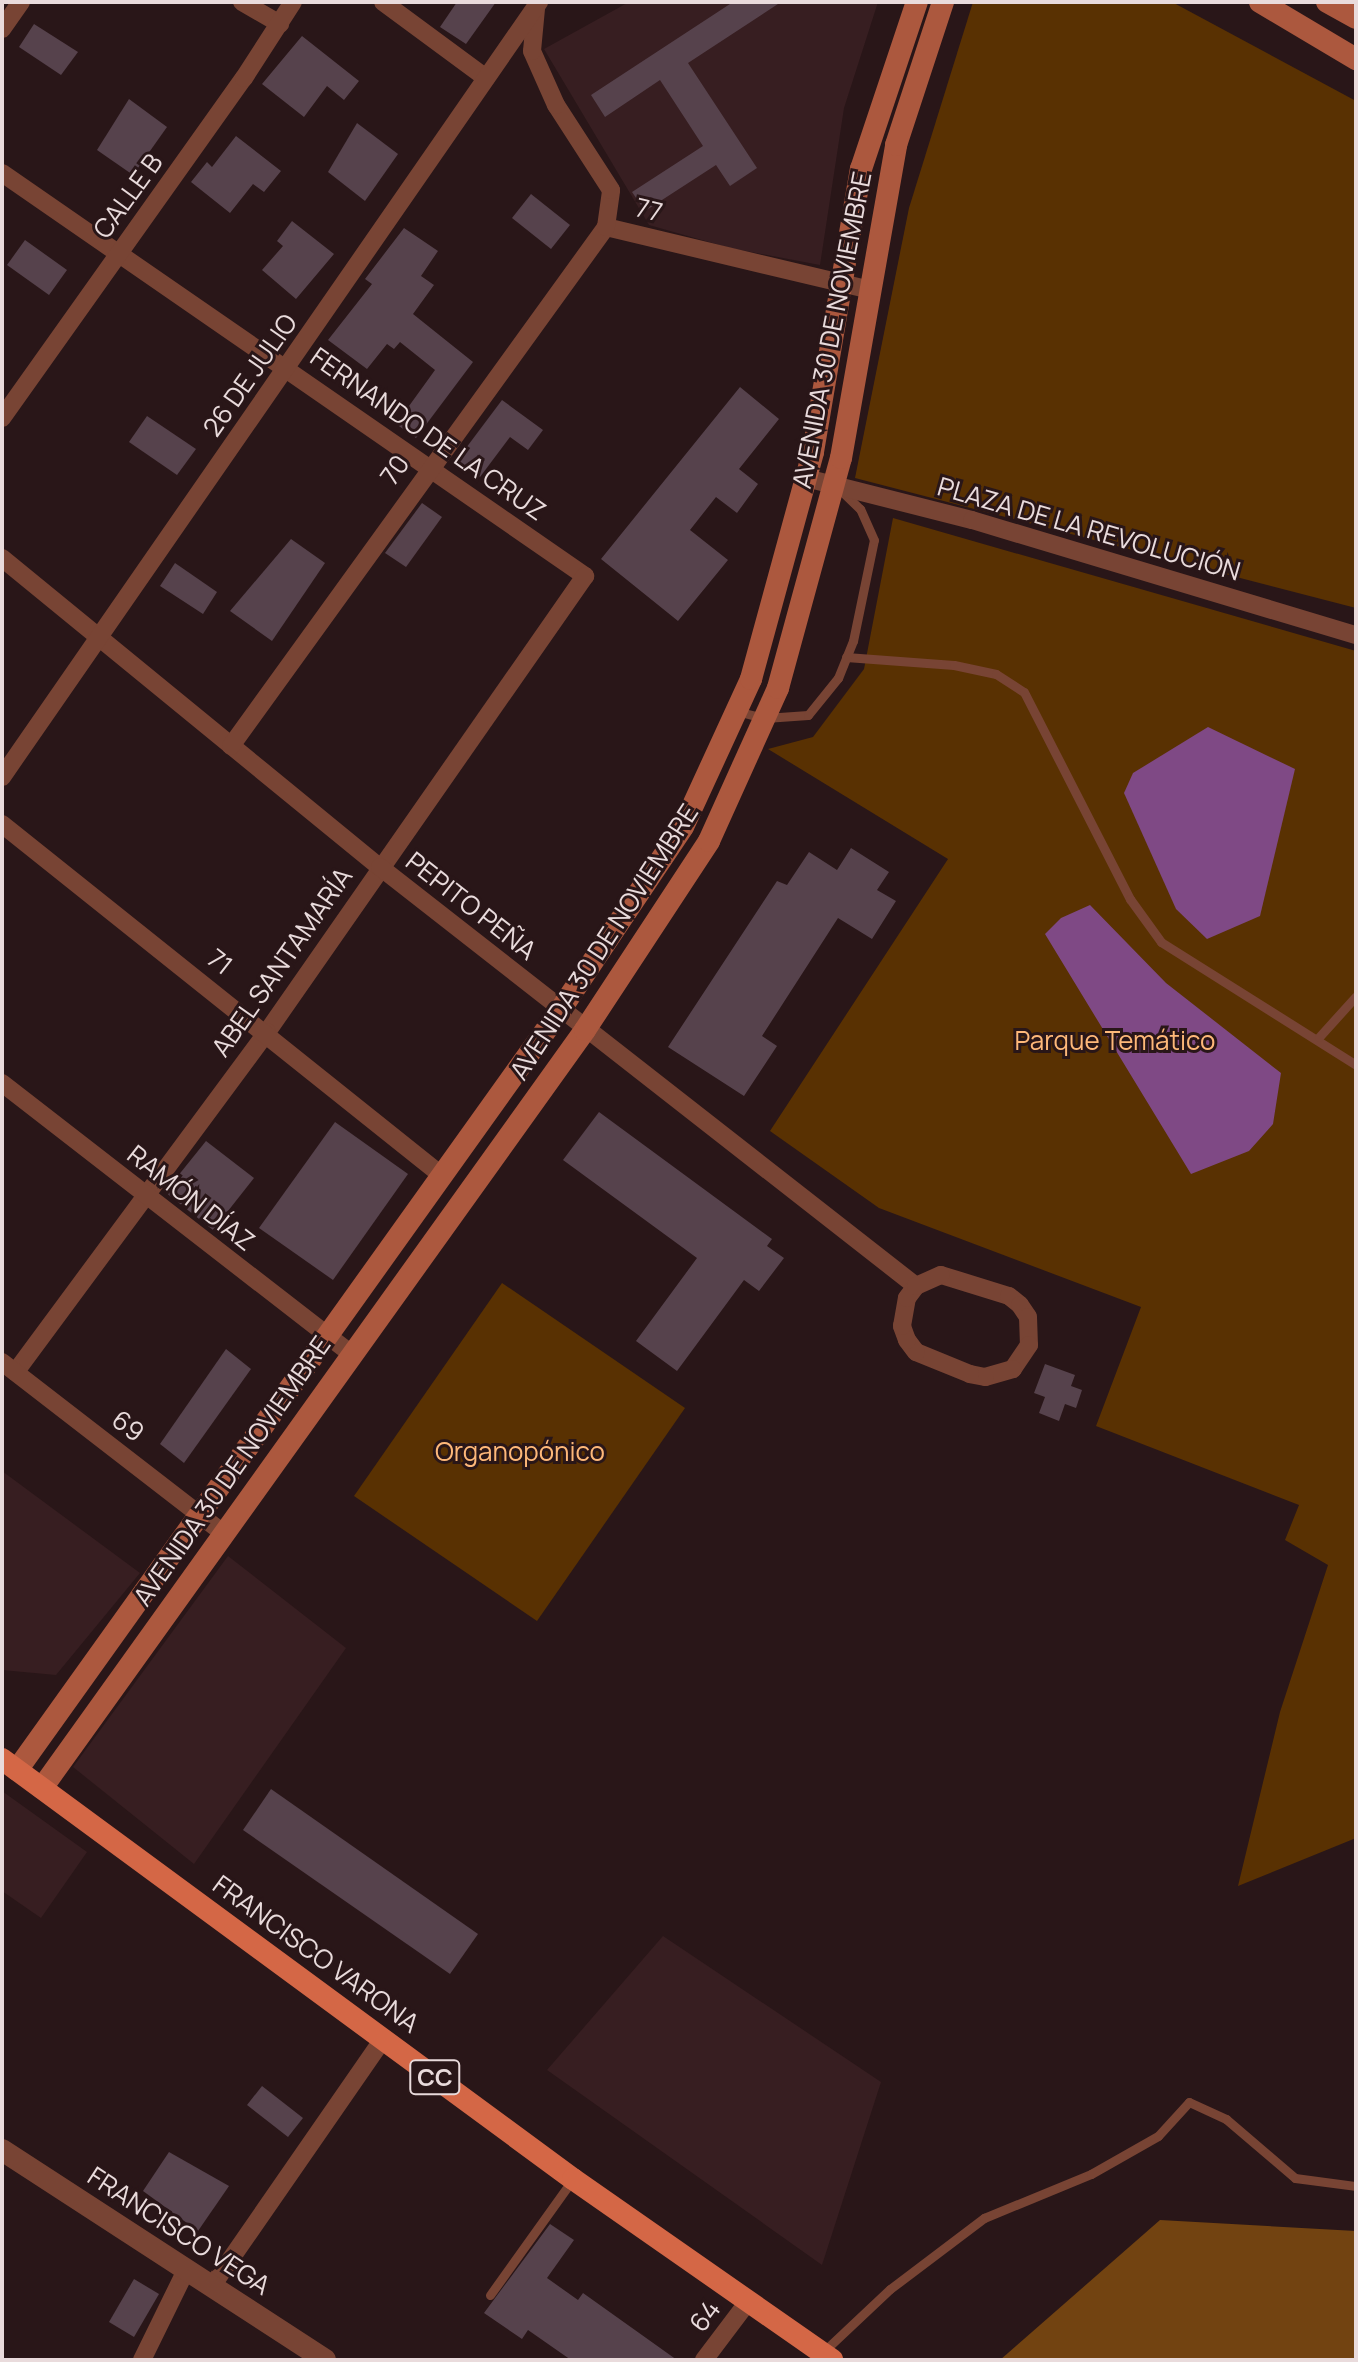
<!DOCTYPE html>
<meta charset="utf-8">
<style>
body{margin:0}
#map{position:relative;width:1358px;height:2362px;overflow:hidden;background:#291618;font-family:Manrope,sans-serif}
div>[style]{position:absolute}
.built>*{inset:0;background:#371e21}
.green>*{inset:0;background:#593102}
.forest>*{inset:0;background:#724311}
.water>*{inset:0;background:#7f4985}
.building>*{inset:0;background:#56424c}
.service>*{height:9px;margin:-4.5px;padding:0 4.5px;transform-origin:4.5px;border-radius:4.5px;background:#784434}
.minor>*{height:18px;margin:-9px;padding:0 9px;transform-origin:9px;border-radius:9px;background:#784434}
.tertiary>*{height:22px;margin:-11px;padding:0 11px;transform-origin:11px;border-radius:11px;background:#784434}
.secondary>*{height:22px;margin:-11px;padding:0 11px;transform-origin:11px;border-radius:11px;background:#ac583e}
.primary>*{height:22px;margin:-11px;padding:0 11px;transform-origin:11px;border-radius:11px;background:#d46746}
span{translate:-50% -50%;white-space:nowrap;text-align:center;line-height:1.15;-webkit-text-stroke:6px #291618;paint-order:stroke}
.shield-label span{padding:2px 6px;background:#291618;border:2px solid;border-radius:6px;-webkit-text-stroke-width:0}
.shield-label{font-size:24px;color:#e9dbdc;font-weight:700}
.street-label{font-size:26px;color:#e9dbdc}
.park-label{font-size:26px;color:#feb879}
.frame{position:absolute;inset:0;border:4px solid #e9dbdc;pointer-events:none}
</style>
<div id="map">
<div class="built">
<div style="clip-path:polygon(629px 2px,878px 2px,844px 108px,820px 265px,730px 248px,649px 225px,544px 49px)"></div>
<div style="clip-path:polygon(2px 1471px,140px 1573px,56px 1675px,2px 1670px)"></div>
<div style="clip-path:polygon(228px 1556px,346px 1648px,194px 1864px,73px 1767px)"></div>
<div style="clip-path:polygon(2px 1791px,87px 1852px,41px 1918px,2px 1891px)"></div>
<div style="clip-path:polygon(663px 1936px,881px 2082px,822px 2265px,547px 2070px)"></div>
</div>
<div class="green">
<div style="clip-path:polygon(973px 2px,1172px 2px,1356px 101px,1356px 608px,855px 478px,909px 208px)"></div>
<div style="clip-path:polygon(893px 518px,1356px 651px,1356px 1838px,1238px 1886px,1280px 1712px,1328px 1565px,1285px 1540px,1299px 1505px,1096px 1426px,1141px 1307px,879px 1208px,770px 1131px,948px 859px,768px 749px,813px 737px,864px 669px)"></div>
<div style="clip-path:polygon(502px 1283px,685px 1408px,537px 1621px,354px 1496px)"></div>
</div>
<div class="forest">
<div style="clip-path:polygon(1160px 2220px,1356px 2231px,1356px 2360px,1000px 2360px)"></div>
</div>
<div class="water">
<div style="clip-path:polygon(1208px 727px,1295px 769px,1260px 916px,1207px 939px,1176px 909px,1124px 793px,1133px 773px)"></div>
<div style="clip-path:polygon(1090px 905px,1166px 983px,1281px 1073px,1273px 1124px,1249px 1151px,1191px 1174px,1045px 934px,1061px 918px)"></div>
</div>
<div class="building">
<div style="clip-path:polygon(457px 2px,496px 2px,466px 44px,440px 27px)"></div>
<div style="clip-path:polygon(733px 2px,781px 2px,688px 63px,757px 168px,730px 186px,716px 165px,645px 211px,632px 192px,703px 146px,660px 80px,605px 117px,591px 95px)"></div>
<div style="clip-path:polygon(34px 24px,78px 52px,61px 75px,19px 47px)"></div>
<div style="clip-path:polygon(302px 36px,359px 81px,344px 100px,327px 86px,304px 117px,262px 84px)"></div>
<div style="clip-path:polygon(129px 99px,167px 127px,133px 175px,97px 150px)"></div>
<div style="clip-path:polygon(357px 123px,398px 154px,365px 201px,328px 172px)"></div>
<div style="clip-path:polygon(236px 136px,281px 171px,264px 192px,253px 184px,230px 213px,191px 182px,207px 162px,212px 167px)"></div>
<div style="clip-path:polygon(531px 194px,570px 225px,551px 249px,512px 218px)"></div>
<div style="clip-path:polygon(292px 221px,334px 254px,296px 299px,262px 270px,283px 246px,277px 241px)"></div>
<div style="clip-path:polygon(404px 228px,438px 251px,421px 276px,434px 285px,413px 314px,473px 362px,416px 438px,396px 424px,435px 370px,400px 342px,394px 349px,387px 344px,367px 369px,328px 340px,372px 284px,365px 279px)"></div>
<div style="clip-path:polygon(25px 240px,67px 270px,49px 295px,7px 265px)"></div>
<div style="clip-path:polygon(740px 387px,779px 419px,739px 469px,758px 484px,737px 513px,716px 497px,690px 530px,728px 560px,678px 621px,601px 559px)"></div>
<div style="clip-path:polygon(502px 400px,543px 430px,528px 450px,510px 437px,480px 477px,457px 460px)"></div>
<div style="clip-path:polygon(147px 416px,196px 449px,177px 475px,129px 442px)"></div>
<div style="clip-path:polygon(422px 503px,442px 517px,406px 567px,385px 553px)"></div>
<div style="clip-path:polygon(291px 539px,325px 563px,272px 641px,230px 611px)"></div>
<div style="clip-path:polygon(175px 563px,217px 592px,203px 614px,160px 586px)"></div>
<div style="clip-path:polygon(851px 848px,889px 872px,877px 890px,896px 901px,872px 939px,838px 918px,762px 1036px,777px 1046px,744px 1096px,668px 1047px,777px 881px,787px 885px,809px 852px,837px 870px)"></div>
<div style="clip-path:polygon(599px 1112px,772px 1239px,767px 1246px,784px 1258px,759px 1291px,744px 1280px,677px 1371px,636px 1341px,697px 1258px,563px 1160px)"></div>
<div style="clip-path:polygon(335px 1122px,408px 1174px,333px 1280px,259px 1228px)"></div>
<div style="clip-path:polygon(206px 1141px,254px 1178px,213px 1230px,165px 1192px)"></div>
<div style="clip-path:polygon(226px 1349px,251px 1369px,184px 1463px,160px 1444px)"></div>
<div style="clip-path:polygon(1045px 1364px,1075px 1375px,1071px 1386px,1082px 1390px,1076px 1408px,1065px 1404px,1059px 1421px,1039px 1413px,1045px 1397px,1034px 1393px)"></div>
<div style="clip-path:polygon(271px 1789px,478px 1934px,450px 1974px,243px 1830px)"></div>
<div style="clip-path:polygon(262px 2086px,303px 2118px,288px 2137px,247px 2105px)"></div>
<div style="clip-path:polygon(169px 2152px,229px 2186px,198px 2231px,143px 2191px)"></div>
<div style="clip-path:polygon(550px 2224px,574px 2240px,547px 2278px,578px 2300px,583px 2293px,677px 2360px,571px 2360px,528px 2330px,522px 2339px,484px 2313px)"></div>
<div style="clip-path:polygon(134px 2279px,159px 2294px,134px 2337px,109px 2322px)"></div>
</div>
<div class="service">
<div style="left:846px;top:657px;width:108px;rotate:4.2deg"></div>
<div style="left:954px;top:665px;width:43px;rotate:12.1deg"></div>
<div style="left:996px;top:674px;width:33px;rotate:33deg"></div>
<div style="left:1024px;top:692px;width:233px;rotate:62.9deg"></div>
<div style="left:1130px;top:899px;width:53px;rotate:54.2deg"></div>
<div style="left:1161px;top:942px;width:231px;rotate:32.2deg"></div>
<div style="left:736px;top:711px;width:30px;rotate:14deg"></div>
<div style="left:765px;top:718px;width:43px;rotate:-4deg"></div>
<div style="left:808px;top:715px;width:48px;rotate:-51deg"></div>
<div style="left:838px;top:678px;width:40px;rotate:-68deg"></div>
<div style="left:853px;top:641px;width:103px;rotate:-78.3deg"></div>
<div style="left:874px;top:540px;width:34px;rotate:-114deg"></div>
<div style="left:860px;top:509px;width:28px;rotate:-136deg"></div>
<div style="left:1319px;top:1037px;width:55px;rotate:-47.9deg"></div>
<div style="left:490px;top:2295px;width:143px;rotate:-54.4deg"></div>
<div style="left:822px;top:2353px;width:93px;rotate:-43.3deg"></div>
<div style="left:890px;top:2289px;width:118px;rotate:-37.1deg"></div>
<div style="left:984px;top:2218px;width:116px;rotate:-22.4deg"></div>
<div style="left:1091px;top:2174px;width:77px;rotate:-29.6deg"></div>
<div style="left:1158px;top:2136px;width:46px;rotate:-47.6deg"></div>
<div style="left:1189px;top:2102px;width:41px;rotate:24.7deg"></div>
<div style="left:1226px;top:2119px;width:91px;rotate:40.5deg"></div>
<div style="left:1295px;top:2178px;width:62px;rotate:7.5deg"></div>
</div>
<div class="minor">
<div style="left:242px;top:2px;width:44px;rotate:30.1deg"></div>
<div style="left:383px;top:2px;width:128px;rotate:36.4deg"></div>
<div style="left:2px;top:29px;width:33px;rotate:-55deg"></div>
<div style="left:2px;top:173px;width:709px;rotate:34.65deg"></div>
<div style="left:585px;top:576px;width:556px;rotate:124.89deg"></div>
<div style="left:267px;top:1032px;width:423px;rotate:126.5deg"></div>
<div style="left:606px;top:227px;width:271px;rotate:13.4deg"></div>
<div style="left:2px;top:418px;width:417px;rotate:-54.6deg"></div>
<div style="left:244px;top:78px;width:90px;rotate:-57.2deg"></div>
<div style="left:806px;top:478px;width:171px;rotate:14.2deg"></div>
<div style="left:972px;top:520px;width:401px;rotate:16.7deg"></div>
<div style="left:2px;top:558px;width:488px;rotate:39.3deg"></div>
<div style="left:380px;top:867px;width:680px;rotate:38.02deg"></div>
<div style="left:231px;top:746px;width:640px;rotate:-54.15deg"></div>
<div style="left:606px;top:227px;width:37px;rotate:-82deg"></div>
<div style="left:611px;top:190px;width:101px;rotate:-122.9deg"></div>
<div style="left:556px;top:105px;width:59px;rotate:-114deg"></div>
<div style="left:532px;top:51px;width:42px;rotate:-84.6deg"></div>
<div style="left:2px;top:777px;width:943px;rotate:-55.28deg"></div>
<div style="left:2px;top:824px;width:561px;rotate:38.63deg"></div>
<div style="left:2px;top:1083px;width:440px;rotate:37.8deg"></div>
<div style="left:941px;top:1275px;width:71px;rotate:17.2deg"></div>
<div style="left:1009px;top:1296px;width:14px;rotate:39deg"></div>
<div style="left:1020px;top:1305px;width:14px;rotate:56deg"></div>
<div style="left:1028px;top:1317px;width:28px;rotate:88deg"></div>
<div style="left:1029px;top:1345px;width:29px;rotate:124deg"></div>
<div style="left:1013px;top:1369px;width:29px;rotate:164deg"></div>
<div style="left:985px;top:1377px;width:15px;rotate:-169deg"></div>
<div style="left:970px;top:1374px;width:58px;rotate:-157.8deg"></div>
<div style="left:916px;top:1352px;width:15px;rotate:-127deg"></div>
<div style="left:907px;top:1340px;width:15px;rotate:-110deg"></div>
<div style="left:902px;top:1326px;width:28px;rotate:-80deg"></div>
<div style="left:907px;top:1298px;width:15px;rotate:-53deg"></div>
<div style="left:916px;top:1286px;width:27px;rotate:-24deg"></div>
<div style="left:2px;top:1362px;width:278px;rotate:37.7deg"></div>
<div style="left:212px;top:2286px;width:300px;rotate:-55.3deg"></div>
<div style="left:142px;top:2360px;width:100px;rotate:-63.9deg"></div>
<div style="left:704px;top:2360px;width:71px;rotate:-53deg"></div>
</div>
<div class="tertiary">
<div style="left:2px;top:2150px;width:385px;rotate:33deg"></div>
</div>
<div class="secondary">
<div style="left:1260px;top:2px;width:112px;rotate:30.7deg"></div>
<div style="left:1327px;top:2px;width:33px;rotate:29deg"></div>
<div style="left:17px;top:1770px;width:935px;rotate:-54.44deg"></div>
<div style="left:561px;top:1009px;width:219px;rotate:-56.2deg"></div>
<div style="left:683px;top:827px;width:163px;rotate:-65.3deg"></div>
<div style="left:751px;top:679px;width:235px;rotate:-74.7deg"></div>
<div style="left:813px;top:452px;width:287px;rotate:-80.4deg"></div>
<div style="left:861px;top:169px;width:176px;rotate:-71.5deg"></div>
<div style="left:42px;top:1788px;width:932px;rotate:-54.38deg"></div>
<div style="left:585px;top:1030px;width:226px;rotate:-56.7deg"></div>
<div style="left:709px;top:841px;width:168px;rotate:-65.7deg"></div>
<div style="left:778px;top:688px;width:238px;rotate:-74.7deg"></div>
<div style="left:841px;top:458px;width:318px;rotate:-80deg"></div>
<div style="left:896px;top:145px;width:151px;rotate:-71.8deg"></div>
</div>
<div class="primary">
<div style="left:2px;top:1759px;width:709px;rotate:36.34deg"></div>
<div style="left:573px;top:2179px;width:316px;rotate:34.9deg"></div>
</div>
<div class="shield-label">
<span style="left:435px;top:2077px">CC</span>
</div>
<div class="street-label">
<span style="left:128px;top:196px;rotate:-54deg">CALLE B</span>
<span style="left:649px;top:210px;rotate:13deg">77</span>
<span style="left:832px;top:330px;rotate:-79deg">AVENIDA 30 DE NOVIEMBRE</span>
<span style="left:250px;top:375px;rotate:-55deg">26 DE JULIO</span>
<span style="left:428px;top:434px;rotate:35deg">FERNANDO DE LA CRUZ</span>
<span style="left:395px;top:470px;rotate:-55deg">70</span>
<span style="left:1089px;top:529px;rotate:16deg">PLAZA DE LA REVOLUCIÓN</span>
<span style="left:471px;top:906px;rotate:38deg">PEPITO PEÑA</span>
<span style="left:604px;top:942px;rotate:-57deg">AVENIDA 30 DE NOVIEMBRE</span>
<span style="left:220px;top:962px;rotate:38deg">71</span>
<span style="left:282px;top:962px;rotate:-55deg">ABEL SANTAMARÍA</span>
<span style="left:191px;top:1198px;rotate:38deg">RAMÓN DÍAZ</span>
<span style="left:128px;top:1426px;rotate:37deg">69</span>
<span style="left:232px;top:1471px;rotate:-55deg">AVENIDA 30 DE NOVIEMBRE</span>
<span style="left:316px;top:1954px;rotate:36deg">FRANCISCO VARONA</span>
<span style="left:179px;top:2231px;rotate:33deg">FRANCISCO VEGA</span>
<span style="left:705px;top:2316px;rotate:-53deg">64</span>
</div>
<div class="park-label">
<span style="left:1115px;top:1041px">Parque Temático</span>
<span style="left:520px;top:1452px">Organopónico</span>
</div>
<div class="frame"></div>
</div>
